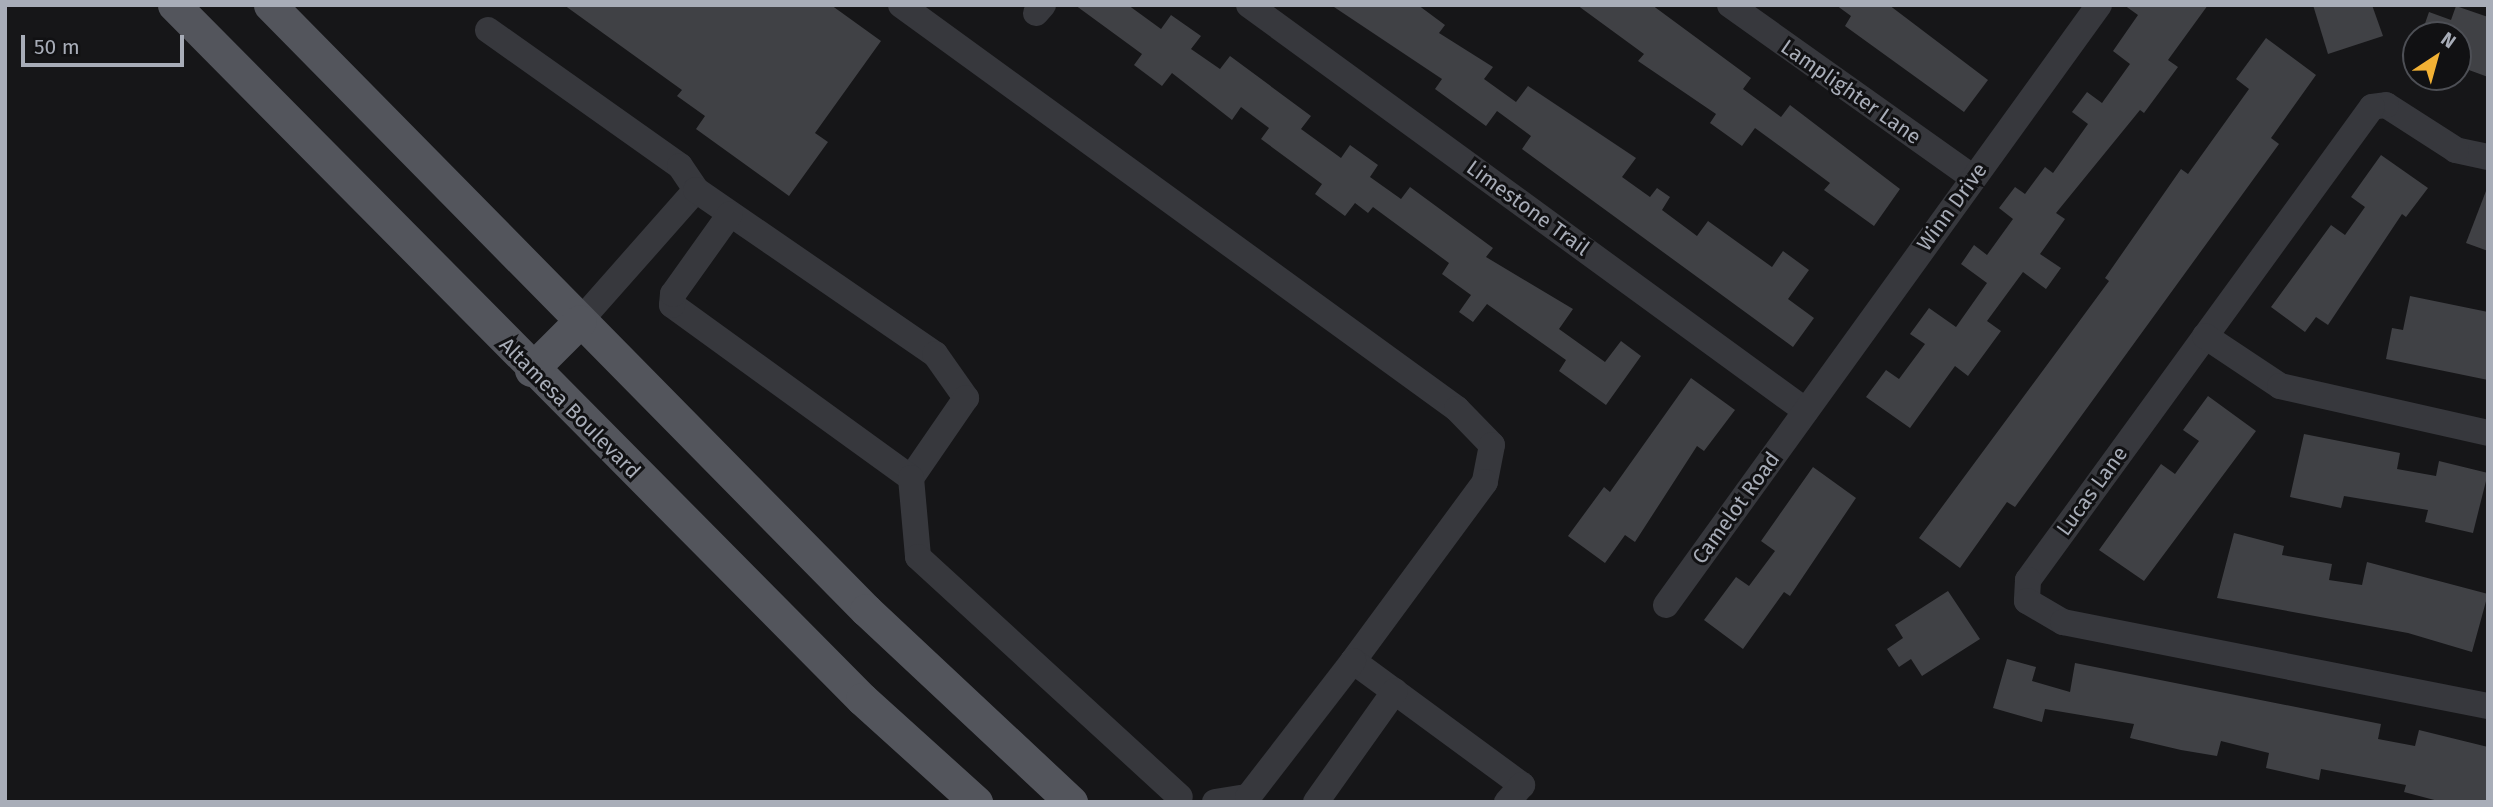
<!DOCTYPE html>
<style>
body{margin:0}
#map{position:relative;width:2493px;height:807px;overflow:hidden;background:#161618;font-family:"Fira Sans",sans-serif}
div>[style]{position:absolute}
.building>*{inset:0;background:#404145}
.minor>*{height:26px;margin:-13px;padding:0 13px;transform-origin:13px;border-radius:13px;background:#37383d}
.major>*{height:33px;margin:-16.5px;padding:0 16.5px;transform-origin:16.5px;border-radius:16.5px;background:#53555c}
span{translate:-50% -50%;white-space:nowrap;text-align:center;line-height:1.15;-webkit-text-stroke:6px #111113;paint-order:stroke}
.street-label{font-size:21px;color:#a8adb8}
.frame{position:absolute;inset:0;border:7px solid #a8adb8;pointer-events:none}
.north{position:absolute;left:2402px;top:21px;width:70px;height:70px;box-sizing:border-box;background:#111113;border:2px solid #4d4f55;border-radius:50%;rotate:36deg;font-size:19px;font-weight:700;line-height:28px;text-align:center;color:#a8adb8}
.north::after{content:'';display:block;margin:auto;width:24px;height:32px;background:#f2b134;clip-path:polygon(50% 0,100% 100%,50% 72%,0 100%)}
.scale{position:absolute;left:21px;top:35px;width:163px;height:32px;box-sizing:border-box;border:4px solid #a8adb8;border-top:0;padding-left:9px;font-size:21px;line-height:24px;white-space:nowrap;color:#a8adb8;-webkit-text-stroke:5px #111113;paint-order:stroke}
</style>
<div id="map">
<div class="building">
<div style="clip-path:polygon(564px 5px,831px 5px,881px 41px,815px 133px,828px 142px,789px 196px,696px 129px,705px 116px,677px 96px,682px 90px)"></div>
<div style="clip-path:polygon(1075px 5px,1128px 5px,1161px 29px,1171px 15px,1201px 36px,1191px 49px,1220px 69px,1230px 56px,1311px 116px,1301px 129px,1341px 158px,1350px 145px,1378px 165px,1370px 177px,1401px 199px,1410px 187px,1493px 248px,1486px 257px,1573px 309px,1559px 329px,1605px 362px,1621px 341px,1641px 356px,1606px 405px,1559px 371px,1566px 360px,1487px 304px,1473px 322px,1459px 312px,1471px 295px,1442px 274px,1449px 263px,1373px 207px,1368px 213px,1355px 203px,1345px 216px,1315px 194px,1322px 184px,1261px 139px,1269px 128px,1241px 107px,1232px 120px,1172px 73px,1162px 86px,1134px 65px,1142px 54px)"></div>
<div style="clip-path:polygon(1331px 5px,1418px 5px,1445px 25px,1439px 33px,1493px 67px,1484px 79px,1516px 102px,1528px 86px,1636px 158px,1622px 177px,1650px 197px,1657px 188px,1670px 197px,1662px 210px,1697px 236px,1708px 221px,1772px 267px,1783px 251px,1809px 270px,1788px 299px,1814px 318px,1793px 347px,1522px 149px,1531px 136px,1497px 111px,1486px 126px,1435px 89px,1442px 79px)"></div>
<div style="clip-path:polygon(1577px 5px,1652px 5px,1751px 78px,1743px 89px,1781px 117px,1790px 105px,1900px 189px,1874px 226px,1824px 190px,1830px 183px,1755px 128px,1742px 146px,1710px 123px,1716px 114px,1638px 61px,1644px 54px)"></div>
<div style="clip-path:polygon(1836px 5px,1889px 5px,1988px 80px,1964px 112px,1845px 26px,1851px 16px)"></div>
<div style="clip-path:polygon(2124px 5px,2208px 5px,2168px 60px,2178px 67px,2144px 113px,2140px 110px,2056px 213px,2065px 219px,2040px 254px,2061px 268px,2046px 289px,2023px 272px,1987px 321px,2001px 331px,1968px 376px,1955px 366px,1910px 428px,1866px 397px,1886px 370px,1899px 379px,1925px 344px,1910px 334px,1929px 308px,1956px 327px,1987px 283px,1961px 264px,1974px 245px,1987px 255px,2013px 219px,1999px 208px,2015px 187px,2025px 194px,2045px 167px,2053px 173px,2088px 124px,2072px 112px,2087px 92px,2102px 103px,2130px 64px,2113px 51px,2138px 15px)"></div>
<div style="clip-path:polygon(2313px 5px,2372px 5px,2383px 36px,2328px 54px)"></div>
<div style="clip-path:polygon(2456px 6px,2488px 17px,2488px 77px,2458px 66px,2458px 35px,2421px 35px,2429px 12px,2451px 20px)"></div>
<div style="clip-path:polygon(2266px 38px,2316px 75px,2271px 138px,2279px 144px,2015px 507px,2007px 502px,1960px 568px,1919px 538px,2109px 281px,2105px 278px,2181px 169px,2188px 174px,2249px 89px,2236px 79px)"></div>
<div style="clip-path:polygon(2381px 155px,2428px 188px,2406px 217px,2402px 214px,2328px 325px,2316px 317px,2305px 332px,2271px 307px,2331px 225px,2345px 235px,2365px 207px,2351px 197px)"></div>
<div style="clip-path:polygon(2486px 191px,2488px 191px,2488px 251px,2466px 243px)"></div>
<div style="clip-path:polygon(2410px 296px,2488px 312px,2488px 380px,2386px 359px,2392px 328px,2403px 330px)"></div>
<div style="clip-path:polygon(1691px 378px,1735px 410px,1704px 451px,1697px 446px,1635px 542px,1625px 535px,1605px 563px,1568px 536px,1604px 487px,1610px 492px)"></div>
<div style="clip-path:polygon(2208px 396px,2256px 431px,2144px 581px,2099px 550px,2161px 464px,2175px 474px,2199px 441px,2183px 430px)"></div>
<div style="clip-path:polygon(2304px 434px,2400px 453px,2397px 469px,2436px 476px,2439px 461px,2488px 473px,2473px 533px,2425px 522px,2428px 510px,2344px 496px,2341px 508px,2290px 497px)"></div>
<div style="clip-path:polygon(1813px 467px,1856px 498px,1790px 596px,1784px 592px,1743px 649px,1704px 620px,1736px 577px,1749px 586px,1775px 551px,1761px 541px)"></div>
<div style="clip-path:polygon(2234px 533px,2284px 546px,2282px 555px,2332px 564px,2329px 580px,2362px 585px,2367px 562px,2488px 594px,2472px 652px,2408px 633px,2217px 598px)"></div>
<div style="clip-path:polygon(1948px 591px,1980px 639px,1922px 676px,1911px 659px,1899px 667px,1887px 649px,1903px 638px,1895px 625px)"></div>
<div style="clip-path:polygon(2007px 659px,2036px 667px,2032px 681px,2070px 692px,2075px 663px,2381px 724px,2378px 739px,2415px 746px,2419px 730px,2488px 747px,2488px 802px,2442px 802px,2404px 792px,2406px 785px,2321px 769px,2319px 780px,2266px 768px,2269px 753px,2221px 741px,2217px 756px,2181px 750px,2130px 738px,2134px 724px,2045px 709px,2042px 722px,1993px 708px)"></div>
</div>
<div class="minor">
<div style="left:901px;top:5px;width:687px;rotate:36deg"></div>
<div style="left:1457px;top:409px;width:50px;rotate:45.8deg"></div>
<div style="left:1492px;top:445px;width:38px;rotate:101deg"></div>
<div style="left:1485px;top:482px;width:222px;rotate:126.4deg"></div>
<div style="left:1353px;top:661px;width:210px;rotate:36.3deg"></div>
<div style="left:1522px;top:785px;width:23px;rotate:131deg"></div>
<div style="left:1249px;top:5px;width:689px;rotate:36.09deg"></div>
<div style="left:1730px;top:5px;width:298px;rotate:35.4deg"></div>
<div style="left:1036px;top:13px;width:11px;rotate:-49deg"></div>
<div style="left:488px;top:30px;width:235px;rotate:35.3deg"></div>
<div style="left:680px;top:166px;width:29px;rotate:56deg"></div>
<div style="left:2488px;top:157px;width:33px;rotate:-168deg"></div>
<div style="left:2456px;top:150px;width:83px;rotate:-147.3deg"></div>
<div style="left:2386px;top:105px;width:14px;rotate:172deg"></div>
<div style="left:2372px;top:107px;width:585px;rotate:126.03deg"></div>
<div style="left:2028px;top:580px;width:21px;rotate:93deg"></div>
<div style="left:2027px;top:601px;width:42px;rotate:30.3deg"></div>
<div style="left:2063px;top:622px;width:433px;rotate:11.2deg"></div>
<div style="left:580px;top:321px;width:175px;rotate:-48.5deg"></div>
<div style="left:696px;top:190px;width:290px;rotate:34.5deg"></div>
<div style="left:935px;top:354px;width:54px;rotate:54.8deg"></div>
<div style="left:966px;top:398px;width:97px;rotate:124.5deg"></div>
<div style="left:911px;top:478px;width:295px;rotate:-144.1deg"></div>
<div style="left:672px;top:305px;width:11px;rotate:-85deg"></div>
<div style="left:673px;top:294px;width:98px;rotate:-54.5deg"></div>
<div style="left:2205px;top:336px;width:90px;rotate:33.7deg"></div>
<div style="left:2280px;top:386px;width:213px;rotate:12.7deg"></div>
<div style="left:911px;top:478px;width:79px;rotate:84.9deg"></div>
<div style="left:918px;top:557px;width:355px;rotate:42.5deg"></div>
<div style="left:1666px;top:605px;width:740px;rotate:-54.18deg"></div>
<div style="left:1215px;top:802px;width:33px;rotate:-9deg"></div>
<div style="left:1248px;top:797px;width:172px;rotate:-52.3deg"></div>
<div style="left:1316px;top:802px;width:136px;rotate:-54.6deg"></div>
</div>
<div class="major">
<div style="left:174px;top:5px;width:977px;rotate:45.25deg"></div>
<div style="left:862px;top:699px;width:154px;rotate:42.1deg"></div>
<div style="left:270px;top:5px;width:849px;rotate:45.43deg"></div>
<div style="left:866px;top:610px;width:281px;rotate:43.1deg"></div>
<div style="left:531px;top:370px;width:69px;rotate:-45deg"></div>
</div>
<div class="street-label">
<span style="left:1851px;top:92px;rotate:35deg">Lamplighter Lane</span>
<span style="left:1952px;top:207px;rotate:-54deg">Winn Drive</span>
<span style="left:1528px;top:208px;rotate:36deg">Limestone Trail</span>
<span style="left:570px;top:408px;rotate:45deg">Altamesa Boulevard</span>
<span style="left:2092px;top:491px;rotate:-54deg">Lucas Lane</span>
<span style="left:1736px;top:508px;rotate:-54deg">Camelot Road</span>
</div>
<div class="frame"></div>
<div class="north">N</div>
<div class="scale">50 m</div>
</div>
